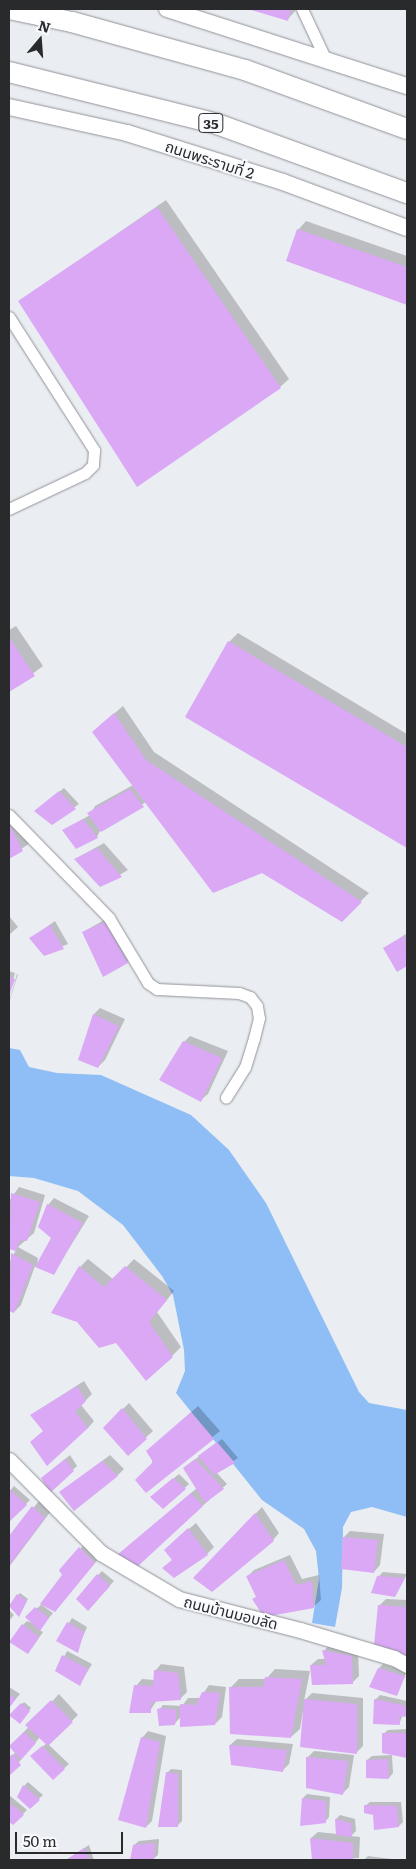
<!DOCTYPE html>
<meta charset="utf-8">
<style>
body{margin:0}
#map{position:relative;width:416px;height:1869px;overflow:hidden;background:#eaedf2;font-family:Literata,"Noto Sans Thai",serif}
div>[style]{position:absolute}
.water>*{inset:0;background:#8ebef5}
.shadow>*{inset:0;background:#0003}
.building>*{inset:0;background:#daa8f5}
.roads{filter:drop-shadow(0 0 1px #919398) drop-shadow(0 0 1px #919398)}
.minor>*{height:11px;margin:-5.5px;padding:0 5.5px;transform-origin:5.5px;border-radius:5.5px;background:#fff}
.tertiary>*{height:15px;margin:-7.5px;padding:0 7.5px;transform-origin:7.5px;border-radius:7.5px;background:#fff}
.secondary>*{height:16px;margin:-8px;padding:0 8px;transform-origin:8px;border-radius:8px;background:#fff}
.trunk>*{height:20px;margin:-10px;padding:0 10px;transform-origin:10px;border-radius:10px;background:#fff}
span{translate:-50% -50%;white-space:nowrap;text-align:center;line-height:1.15;-webkit-text-stroke:4px #f8fafe;paint-order:stroke}
.shield-label span{padding:1px 4px;background:#f8fafe;border:1px solid;border-radius:4px;-webkit-text-stroke-width:0}
.shield-label{font-size:14px;color:#292a2c;font-weight:700}
.street-label{font-size:15px;color:#292a2c}
.frame{position:absolute;inset:0;border:10px solid #292a2c;pointer-events:none}
.north{position:absolute;left:15px;top:15px;width:50px;height:50px;-webkit-text-stroke:4px #f8fafe;paint-order:stroke;rotate:18deg;font-size:14px;font-weight:700;line-height:20px;text-align:center;color:#292a2c}
.north::after{content:'';display:block;margin:auto;width:18px;height:22px;background:#292a2c;clip-path:polygon(50% 0,100% 100%,50% 72%,0 100%)}
.scale{position:absolute;left:15px;top:1832px;width:108px;height:22px;box-sizing:border-box;border:2px solid #292a2c;border-top:0;padding-left:6px;font-size:15px;line-height:18px;white-space:nowrap;color:#292a2c;-webkit-text-stroke:4px #f8fafe;paint-order:stroke}
</style>
<div id="map">
<div class="water">
<div style="clip-path:polygon(9px 1048px,20px 1050px,29px 1067px,57px 1073px,101px 1075px,191px 1115px,229px 1150px,266px 1203px,359px 1392px,369px 1403px,407px 1410px,407px 1517px,372px 1507px,351px 1512px,343px 1527px,342px 1588px,335px 1627px,312px 1623px,319px 1579px,316px 1551px,304px 1529px,262px 1500px,176px 1393px,185px 1371px,184px 1350px,173px 1295px,162px 1276px,123px 1225px,78px 1191px,34px 1178px,9px 1176px)"></div>
</div>
<div class="shadow">
<div style="clip-path:polygon(251px 9px,297px 9px,288px 19px)"></div>
<div style="clip-path:polygon(166px 200px,289px 379px,280px 387px,20px 301px)"></div>
<div style="clip-path:polygon(306px 221px,407px 256px,407px 304px,287px 261px,298px 230px)"></div>
<div style="clip-path:polygon(16px 626px,43px 666px,9px 691px,9px 630px)"></div>
<div style="clip-path:polygon(238px 633px,407px 734px,407px 846px,186px 716px,229px 642px)"></div>
<div style="clip-path:polygon(123px 706px,154px 752px,369px 893px,342px 920px,146px 802px,100px 831px,97px 837px,64px 830px,90px 815px,95px 806px,133px 785px,102px 724px)"></div>
<div style="clip-path:polygon(64px 788px,79px 804px,52px 823px,40px 807px)"></div>
<div style="clip-path:polygon(15px 812px,31px 842px,9px 858px,9px 815px)"></div>
<div style="clip-path:polygon(104px 843px,128px 870px,100px 886px,75px 859px)"></div>
<div style="clip-path:polygon(9px 916px,18px 927px,9px 935px)"></div>
<div style="clip-path:polygon(111px 916px,133px 956px,127px 962px,83px 932px)"></div>
<div style="clip-path:polygon(55px 921px,68px 944px,44px 954px,31px 938px)"></div>
<div style="clip-path:polygon(407px 933px,407px 964px,397px 971px,385px 949px)"></div>
<div style="clip-path:polygon(9px 971px,15px 973px,9px 994px)"></div>
<div style="clip-path:polygon(17px 974px,18px 974px,9px 1003px,9px 1002px)"></div>
<div style="clip-path:polygon(100px 1008px,125px 1019px,105px 1060px,98px 1067px,80px 1059px,94px 1014px)"></div>
<div style="clip-path:polygon(190px 1036px,228px 1051px,208px 1094px,201px 1100px,184px 1042px)"></div>
<div style="clip-path:polygon(19px 1187px,45px 1195px,34px 1233px,18px 1247px,38px 1258px,37px 1266px,53px 1237px,48px 1205px,54px 1198px,89px 1216px,54px 1273px,35px 1266px,21px 1305px,14px 1312px,9px 1310px,9px 1263px,16px 1250px,9px 1247px,9px 1201px)"></div>
<div style="clip-path:polygon(88px 1259px,114px 1280px,134px 1259px,174px 1291px,157px 1312px,181px 1347px,172px 1356px,80px 1267px)"></div>
<div style="clip-path:polygon(84px 1381px,92px 1394px,81px 1405px,94px 1421px,88px 1428px,44px 1430px,31px 1415px)"></div>
<div style="clip-path:polygon(129px 1403px,153px 1431px,128px 1454px,104px 1428px)"></div>
<div style="clip-path:polygon(198px 1406px,220px 1431px,147px 1491px,155px 1445px)"></div>
<div style="clip-path:polygon(222px 1439px,238px 1458px,216px 1472px,227px 1484px,136px 1566px,119px 1554px,197px 1488px,189px 1464px)"></div>
<div style="clip-path:polygon(70px 1455px,77px 1466px,50px 1491px,47px 1474px)"></div>
<div style="clip-path:polygon(110px 1455px,124px 1469px,117px 1476px,61px 1492px)"></div>
<div style="clip-path:polygon(179px 1474px,189px 1484px,163px 1508px,156px 1493px)"></div>
<div style="clip-path:polygon(14px 1486px,30px 1500px,9px 1521px,9px 1492px)"></div>
<div style="clip-path:polygon(39px 1501px,51px 1511px,9px 1567px,9px 1538px)"></div>
<div style="clip-path:polygon(262px 1507px,279px 1533px,273px 1540px,194px 1578px)"></div>
<div style="clip-path:polygon(196px 1523px,214px 1547px,207px 1554px,164px 1568px,173px 1559px,172px 1543px)"></div>
<div style="clip-path:polygon(350px 1531px,384px 1534px,380px 1565px,374px 1572px,344px 1537px)"></div>
<div style="clip-path:polygon(86px 1541px,101px 1556px,61px 1603px,42px 1605px,53px 1613px,39px 1630px,43px 1632px,32px 1648px,23px 1625px,27px 1621px,35px 1624px,27px 1617px,42px 1604px)"></div>
<div style="clip-path:polygon(290px 1555px,302px 1579px,319px 1575px,321px 1600px,314px 1606px,254px 1599px,257px 1596px,248px 1576px,254px 1570px)"></div>
<div style="clip-path:polygon(102px 1571px,114px 1581px,92px 1605px,98px 1575px)"></div>
<div style="clip-path:polygon(383px 1572px,407px 1574px,395px 1596px,378px 1577px)"></div>
<div style="clip-path:polygon(20px 1593px,28px 1599px,19px 1615px,18px 1595px)"></div>
<div style="clip-path:polygon(386px 1599px,407px 1600px,407px 1656px,380px 1605px)"></div>
<div style="clip-path:polygon(9px 1610px,14px 1615px,9px 1621px)"></div>
<div style="clip-path:polygon(72px 1618px,87px 1627px,77px 1651px,58px 1641px)"></div>
<div style="clip-path:polygon(330px 1644px,358px 1650px,359px 1676px,352px 1683px,311px 1665px,318px 1659px,326px 1659px,324px 1651px)"></div>
<div style="clip-path:polygon(67px 1651px,92px 1664px,80px 1684px,57px 1671px)"></div>
<div style="clip-path:polygon(161px 1664px,184px 1667px,187px 1692px,181px 1698px,157px 1700px,150px 1711px,136px 1686px,142px 1679px,154px 1680px,155px 1671px)"></div>
<div style="clip-path:polygon(383px 1664px,407px 1671px,397px 1694px,379px 1668px)"></div>
<div style="clip-path:polygon(275px 1669px,310px 1671px,304px 1701px,312px 1693px,363px 1698px,363px 1746px,357px 1752px,303px 1711px,300px 1729px,291px 1737px,230px 1688px,239px 1679px,266px 1679px)"></div>
<div style="clip-path:polygon(209px 1685px,226px 1687px,222px 1717px,215px 1724px,181px 1717px,174px 1724px,159px 1710px,163px 1705px,182px 1706px,188px 1698px,200px 1698px)"></div>
<div style="clip-path:polygon(9px 1687px,20px 1694px,9px 1707px)"></div>
<div style="clip-path:polygon(59px 1694px,78px 1715px,48px 1744px,69px 1764px,53px 1778px,36px 1752px,47px 1743px,40px 1737px,9px 1774px,9px 1759px,15px 1753px,10px 1747px)"></div>
<div style="clip-path:polygon(380px 1695px,407px 1701px,407px 1716px,403px 1715px,399px 1724px,375px 1700px)"></div>
<div style="clip-path:polygon(24px 1702px,31px 1708px,20px 1722px,10px 1716px)"></div>
<div style="clip-path:polygon(407px 1729px,407px 1757px,383px 1734px,388px 1730px)"></div>
<div style="clip-path:polygon(148px 1731px,166px 1736px,152px 1821px,146px 1827px,142px 1738px)"></div>
<div style="clip-path:polygon(237px 1739px,293px 1744px,289px 1764px,282px 1771px,232px 1764px,230px 1745px)"></div>
<div style="clip-path:polygon(314px 1751px,354px 1755px,349px 1787px,343px 1793px,308px 1757px)"></div>
<div style="clip-path:polygon(392px 1755px,393px 1773px,389px 1778px,367px 1760px,372px 1756px)"></div>
<div style="clip-path:polygon(171px 1769px,182px 1770px,182px 1821px,178px 1825px,167px 1773px)"></div>
<div style="clip-path:polygon(28px 1782px,43px 1795px,30px 1807px,24px 1786px)"></div>
<div style="clip-path:polygon(307px 1794px,330px 1797px,329px 1817px,325px 1822px,303px 1798px)"></div>
<div style="clip-path:polygon(9px 1795px,27px 1810px,13px 1824px,9px 1820px)"></div>
<div style="clip-path:polygon(370px 1802px,401px 1802px,403px 1822px,399px 1826px,374px 1814px,365px 1806px)"></div>
<div style="clip-path:polygon(340px 1815px,355px 1819px,356px 1831px,351px 1836px,360px 1837px,359px 1858px,313px 1860px,311px 1838px,318px 1832px,337px 1834px,336px 1819px)"></div>
<div style="clip-path:polygon(159px 1839px,158px 1855px,153px 1859px,134px 1845px,139px 1841px)"></div>
<div style="clip-path:polygon(89px 1845px,94px 1860px,66px 1860px)"></div>
<div style="clip-path:polygon(368px 1856px,400px 1860px,364px 1860px)"></div>
</div>
<div class="building">
<div style="clip-path:polygon(248px 9px,291px 9px,288px 21px)"></div>
<div style="clip-path:polygon(157px 207px,281px 388px,137px 487px,18px 301px)"></div>
<div style="clip-path:polygon(297px 229px,407px 267px,407px 305px,286px 261px)"></div>
<div style="clip-path:polygon(9px 637px,35px 676px,9px 692px)"></div>
<div style="clip-path:polygon(228px 641px,407px 747px,407px 848px,185px 717px)"></div>
<div style="clip-path:polygon(114px 713px,146px 760px,362px 902px,342px 922px,262px 873px,213px 893px,92px 732px)"></div>
<div style="clip-path:polygon(130px 789px,144px 807px,101px 832px,87px 813px)"></div>
<div style="clip-path:polygon(59px 791px,76px 809px,52px 825px,34px 811px)"></div>
<div style="clip-path:polygon(83px 819px,98px 838px,76px 849px,62px 830px)"></div>
<div style="clip-path:polygon(9px 823px,23px 851px,9px 859px)"></div>
<div style="clip-path:polygon(97px 848px,122px 877px,100px 887px,74px 859px)"></div>
<div style="clip-path:polygon(105px 922px,128px 963px,103px 977px,82px 932px)"></div>
<div style="clip-path:polygon(50px 925px,64px 949px,44px 956px,29px 938px)"></div>
<div style="clip-path:polygon(405px 935px,407px 966px,397px 972px,383px 948px)"></div>
<div style="clip-path:polygon(9px 977px,15px 979px,9px 996px)"></div>
<div style="clip-path:polygon(93px 1014px,119px 1026px,98px 1068px,78px 1060px)"></div>
<div style="clip-path:polygon(183px 1041px,222px 1058px,201px 1102px,159px 1080px)"></div>
<div style="clip-path:polygon(11px 1193px,40px 1202px,27px 1241px,20px 1240px,16px 1251px,9px 1249px)"></div>
<div style="clip-path:polygon(47px 1204px,83px 1223px,54px 1275px,35px 1267px,51px 1238px,38px 1227px)"></div>
<div style="clip-path:polygon(11px 1253px,33px 1265px,14px 1313px,9px 1311px)"></div>
<div style="clip-path:polygon(79px 1266px,104px 1287px,125px 1266px,167px 1300px,149px 1322px,173px 1357px,146px 1381px,116px 1343px,99px 1348px,77px 1322px,51px 1313px)"></div>
<div style="clip-path:polygon(77px 1386px,86px 1401px,75px 1412px,88px 1428px,47px 1466px,30px 1442px,43px 1431px,30px 1415px)"></div>
<div style="clip-path:polygon(122px 1408px,147px 1439px,128px 1456px,103px 1428px)"></div>
<div style="clip-path:polygon(191px 1412px,214px 1439px,146px 1493px,135px 1480px,153px 1462px,146px 1451px)"></div>
<div style="clip-path:polygon(217px 1442px,235px 1463px,214px 1475px,198px 1456px)"></div>
<div style="clip-path:polygon(65px 1459px,74px 1471px,50px 1493px,41px 1478px)"></div>
<div style="clip-path:polygon(195px 1459px,224px 1489px,205px 1503px,183px 1468px)"></div>
<div style="clip-path:polygon(102px 1461px,118px 1476px,74px 1511px,59px 1492px)"></div>
<div style="clip-path:polygon(173px 1478px,186px 1489px,163px 1509px,150px 1497px)"></div>
<div style="clip-path:polygon(9px 1489px,27px 1505px,9px 1522px)"></div>
<div style="clip-path:polygon(191px 1493px,203px 1506px,136px 1568px,117px 1555px)"></div>
<div style="clip-path:polygon(32px 1506px,45px 1518px,9px 1566px,9px 1536px)"></div>
<div style="clip-path:polygon(255px 1513px,274px 1541px,212px 1592px,193px 1578px)"></div>
<div style="clip-path:polygon(188px 1528px,208px 1555px,174px 1578px,162px 1568px,172px 1560px,164px 1550px)"></div>
<div style="clip-path:polygon(343px 1537px,378px 1540px,374px 1573px,341px 1569px)"></div>
<div style="clip-path:polygon(79px 1547px,95px 1563px,55px 1612px,40px 1604px,62px 1575px,59px 1570px)"></div>
<div style="clip-path:polygon(284px 1560px,296px 1585px,312px 1581px,314px 1608px,264px 1617px,252px 1599px,256px 1597px,246px 1576px)"></div>
<div style="clip-path:polygon(97px 1574px,110px 1586px,88px 1611px,76px 1599px)"></div>
<div style="clip-path:polygon(377px 1576px,405px 1578px,395px 1597px,371px 1593px)"></div>
<div style="clip-path:polygon(17px 1594px,27px 1601px,19px 1617px,9px 1606px)"></div>
<div style="clip-path:polygon(378px 1605px,407px 1607px,407px 1657px,374px 1645px)"></div>
<div style="clip-path:polygon(35px 1607px,49px 1618px,40px 1631px,25px 1617px)"></div>
<div style="clip-path:polygon(67px 1622px,84px 1632px,78px 1653px,56px 1641px)"></div>
<div style="clip-path:polygon(22px 1624px,39px 1637px,28px 1654px,9px 1642px)"></div>
<div style="clip-path:polygon(322px 1650px,352px 1656px,353px 1684px,312px 1685px,310px 1665px,326px 1665px)"></div>
<div style="clip-path:polygon(62px 1655px,88px 1669px,80px 1686px,55px 1671px)"></div>
<div style="clip-path:polygon(378px 1668px,405px 1676px,397px 1696px,369px 1687px)"></div>
<div style="clip-path:polygon(154px 1670px,178px 1673px,181px 1700px,151px 1702px,151px 1713px,129px 1713px,134px 1685px,153px 1686px)"></div>
<div style="clip-path:polygon(265px 1677px,302px 1679px,291px 1738px,230px 1734px,229px 1687px,263px 1687px)"></div>
<div style="clip-path:polygon(202px 1692px,220px 1693px,215px 1725px,180px 1727px,180px 1704px,196px 1705px)"></div>
<div style="clip-path:polygon(9px 1694px,16px 1699px,9px 1708px)"></div>
<div style="clip-path:polygon(304px 1699px,357px 1704px,357px 1754px,300px 1747px)"></div>
<div style="clip-path:polygon(374px 1699px,407px 1706px,407px 1717px,399px 1716px,400px 1725px,373px 1724px)"></div>
<div style="clip-path:polygon(51px 1700px,73px 1722px,48px 1746px,25px 1725px)"></div>
<div style="clip-path:polygon(21px 1703px,30px 1711px,20px 1724px,9px 1715px)"></div>
<div style="clip-path:polygon(162px 1708px,177px 1710px,175px 1725px,159px 1726px,157px 1709px)"></div>
<div style="clip-path:polygon(24px 1732px,36px 1743px,21px 1760px,9px 1746px)"></div>
<div style="clip-path:polygon(382px 1733px,407px 1733px,407px 1758px,382px 1753px)"></div>
<div style="clip-path:polygon(141px 1737px,160px 1742px,146px 1828px,118px 1820px)"></div>
<div style="clip-path:polygon(229px 1745px,287px 1750px,283px 1772px,231px 1765px)"></div>
<div style="clip-path:polygon(42px 1746px,65px 1769px,53px 1780px,30px 1756px)"></div>
<div style="clip-path:polygon(13px 1754px,21px 1765px,9px 1776px,9px 1757px)"></div>
<div style="clip-path:polygon(306px 1757px,348px 1761px,343px 1795px,306px 1788px)"></div>
<div style="clip-path:polygon(388px 1759px,389px 1779px,366px 1778px,366px 1760px)"></div>
<div style="clip-path:polygon(166px 1772px,178px 1774px,178px 1827px,158px 1827px)"></div>
<div style="clip-path:polygon(23px 1785px,40px 1800px,30px 1809px,17px 1797px)"></div>
<div style="clip-path:polygon(302px 1798px,326px 1801px,326px 1823px,300px 1826px)"></div>
<div style="clip-path:polygon(9px 1802px,24px 1815px,13px 1825px,9px 1822px)"></div>
<div style="clip-path:polygon(364px 1805px,397px 1806px,399px 1827px,374px 1830px,373px 1815px,364px 1813px)"></div>
<div style="clip-path:polygon(335px 1819px,351px 1823px,352px 1837px,336px 1835px)"></div>
<div style="clip-path:polygon(310px 1838px,353px 1843px,353px 1860px,312px 1860px)"></div>
<div style="clip-path:polygon(155px 1843px,154px 1860px,130px 1860px,133px 1845px)"></div>
<div style="clip-path:polygon(84px 1848px,90px 1860px,66px 1860px)"></div>
</div>
<div class="roads">
<div class="minor">
<div style="left:302px;top:9px;width:54px;rotate:64.9deg"></div>
<div style="left:9px;top:317px;width:158px;rotate:57.4deg"></div>
<div style="left:94px;top:450px;width:15px;rotate:94deg"></div>
<div style="left:93px;top:465px;width:11px;rotate:135deg"></div>
<div style="left:85px;top:473px;width:84px;rotate:154.7deg"></div>
<div style="left:9px;top:815px;width:144px;rotate:45.8deg"></div>
<div style="left:109px;top:918px;width:76px;rotate:59deg"></div>
<div style="left:148px;top:983px;width:11px;rotate:34deg"></div>
<div style="left:157px;top:989px;width:82px;rotate:2.8deg"></div>
<div style="left:239px;top:993px;width:12px;rotate:20deg"></div>
<div style="left:250px;top:997px;width:11px;rotate:52deg"></div>
<div style="left:257px;top:1006px;width:12px;rotate:81deg"></div>
<div style="left:259px;top:1018px;width:21px;rotate:104deg"></div>
<div style="left:254px;top:1038px;width:30px;rotate:107deg"></div>
<div style="left:245px;top:1067px;width:36px;rotate:122deg"></div>
</div>
<div class="tertiary">
<div style="left:9px;top:1460px;width:131px;rotate:45.3deg"></div>
<div style="left:101px;top:1553px;width:91px;rotate:30.5deg"></div>
<div style="left:179px;top:1599px;width:125px;rotate:14.4deg"></div>
<div style="left:300px;top:1630px;width:98px;rotate:16.6deg"></div>
<div style="left:394px;top:1658px;width:15px;rotate:28deg"></div>
</div>
<div class="secondary">
<div style="left:167px;top:9px;width:252px;rotate:17.8deg"></div>
<div style="left:9px;top:107px;width:121px;rotate:12.4deg"></div>
<div style="left:127px;top:133px;width:164px;rotate:17.4deg"></div>
<div style="left:283px;top:182px;width:132px;rotate:20.4deg"></div>
</div>
<div class="trunk">
<div style="left:9px;top:9px;width:64px;rotate:11.7deg"></div>
<div style="left:72px;top:22px;width:180px;rotate:15.5deg"></div>
<div style="left:245px;top:70px;width:172px;rotate:20deg"></div>
<div style="left:9px;top:72px;width:214px;rotate:14deg"></div>
<div style="left:217px;top:124px;width:202px;rotate:20deg"></div>
</div>
</div>
<div class="shield-label">
<span style="left:211px;top:123px">35</span>
</div>
<div class="street-label">
<span style="left:210px;top:159px;rotate:18deg">ถนนพระรามที่ 2</span>
<span style="left:231px;top:1612px;rotate:14deg">ถนนบ้านมอบลัด</span>
</div>
<div class="frame"></div>
<div class="north">N</div>
<div class="scale">50 m</div>
</div>
